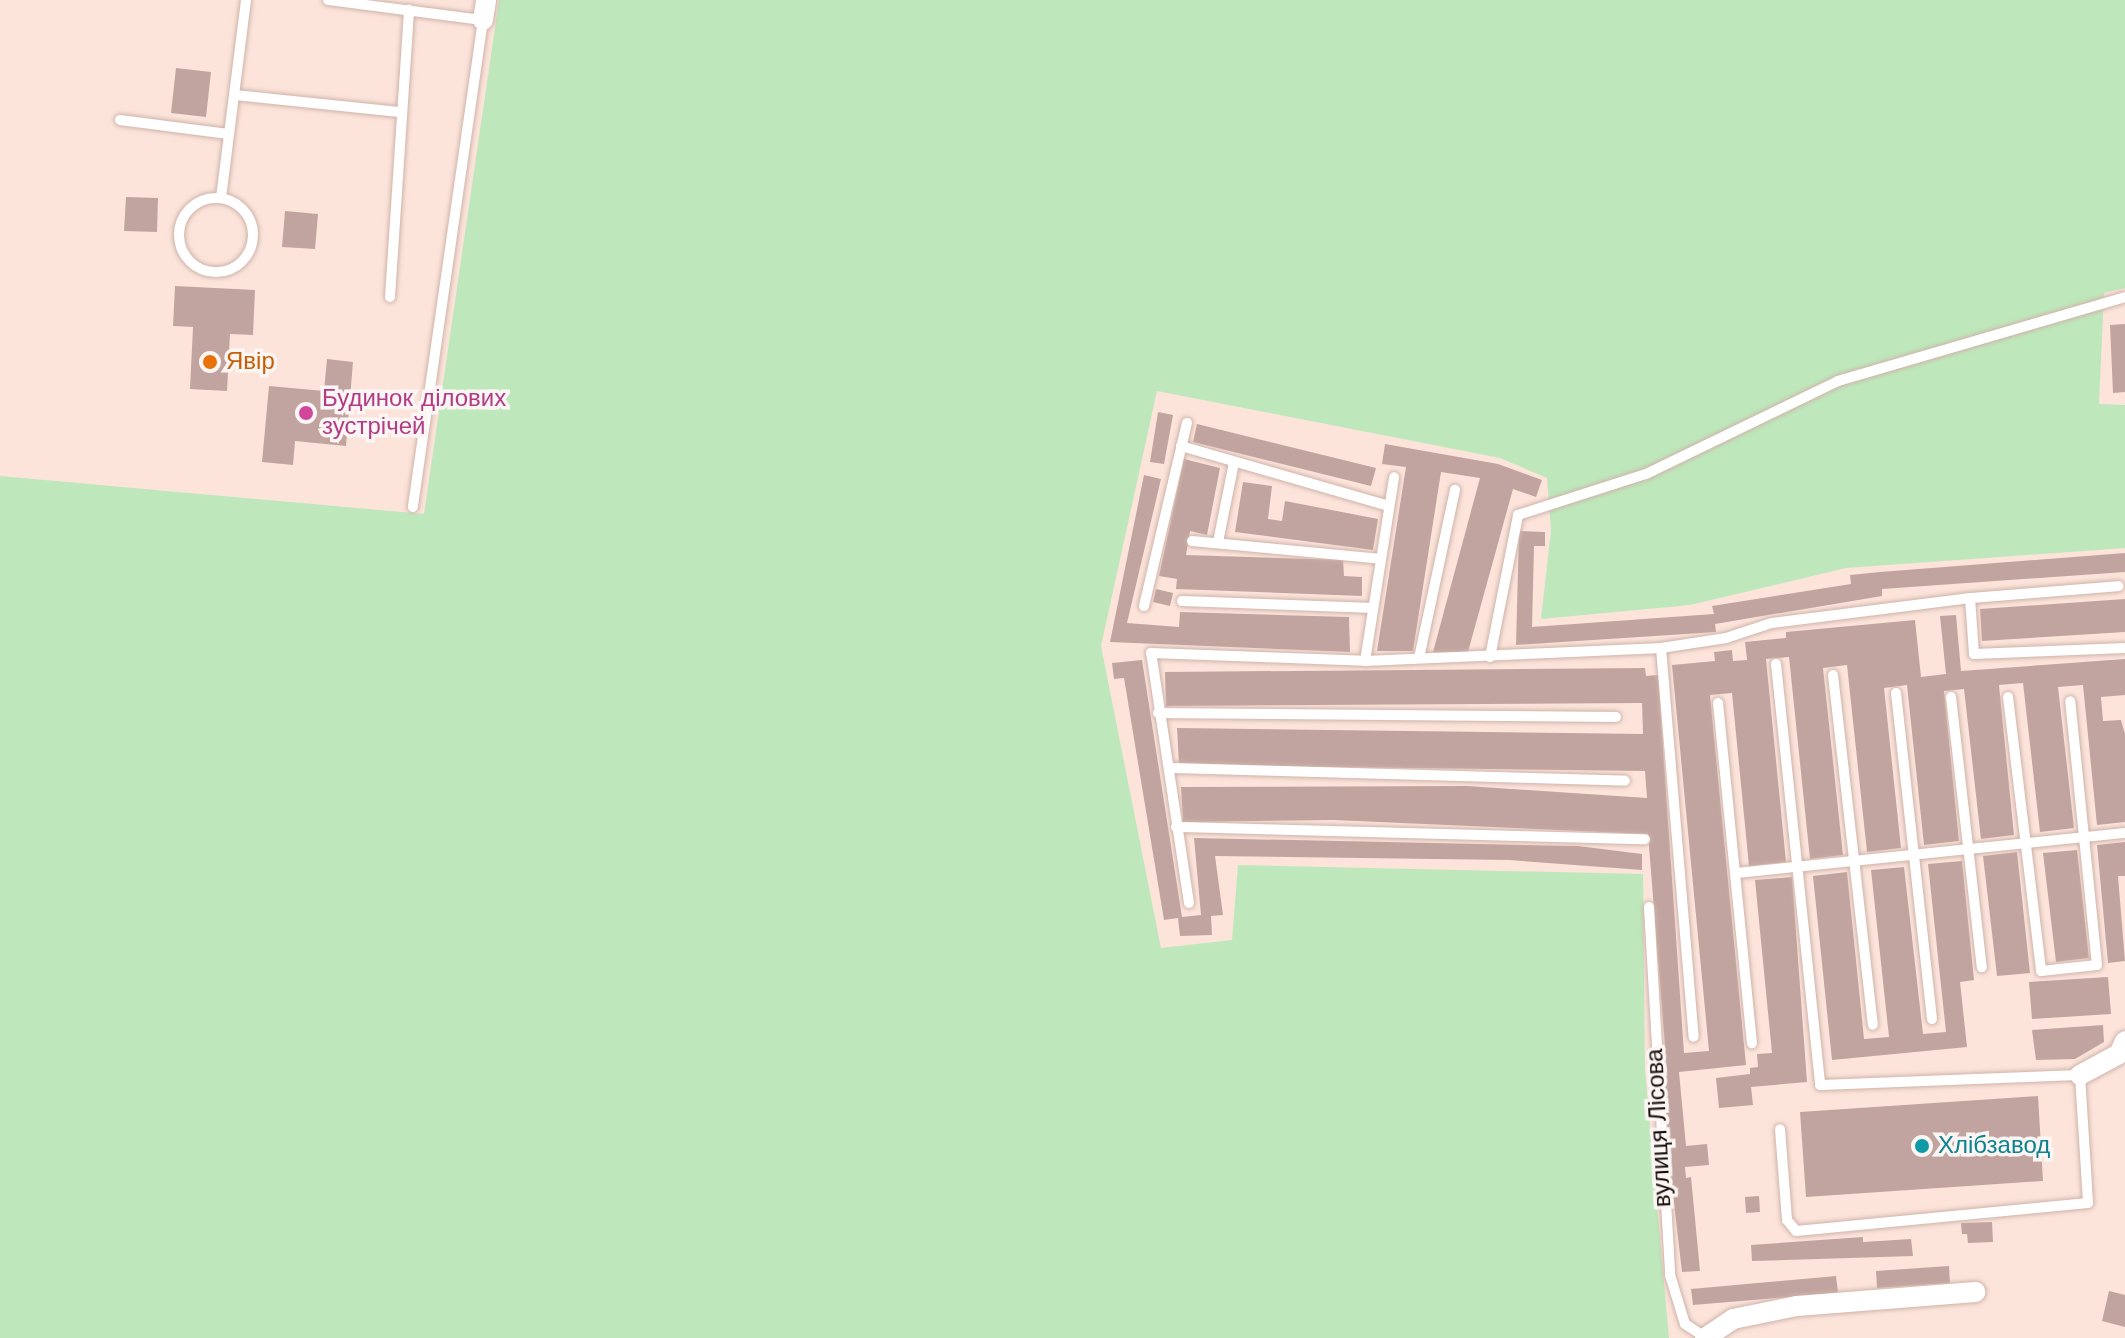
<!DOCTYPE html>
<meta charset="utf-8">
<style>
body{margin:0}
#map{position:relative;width:2125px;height:1338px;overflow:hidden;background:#fce4db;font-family:"Work Sans",sans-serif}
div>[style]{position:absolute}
.green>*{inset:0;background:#bee8bc}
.building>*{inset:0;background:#c1a49f}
.roads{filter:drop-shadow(0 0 2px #cfb3a9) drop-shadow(0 0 2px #cfb3a9)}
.service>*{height:10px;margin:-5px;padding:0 5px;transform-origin:5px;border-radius:5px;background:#fff}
.service>.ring{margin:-5px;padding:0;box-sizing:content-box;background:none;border:10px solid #fff;border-radius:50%}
.minor>*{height:20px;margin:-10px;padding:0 10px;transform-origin:10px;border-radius:10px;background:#fff}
.dots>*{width:22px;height:22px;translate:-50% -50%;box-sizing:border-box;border:4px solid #fbf5f3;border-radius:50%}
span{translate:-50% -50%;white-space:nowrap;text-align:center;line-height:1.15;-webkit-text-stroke:7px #fbf5f3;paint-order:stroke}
.food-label{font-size:24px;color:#c56008}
.left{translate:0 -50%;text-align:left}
.hotel-label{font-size:24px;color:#b23c85}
.street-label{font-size:24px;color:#170e0a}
.culture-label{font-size:24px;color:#0d838f}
</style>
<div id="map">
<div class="green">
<div style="clip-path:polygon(499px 0,2125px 0,2125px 288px,2104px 293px,2099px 404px,2125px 405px,2125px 548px,1846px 568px,1690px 605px,1541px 619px,1551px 530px,1547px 478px,1500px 458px,1157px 391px,1101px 646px,1161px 948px,1232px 940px,1238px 865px,1643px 874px,1645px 1070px,1669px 1338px,0 1338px,0 476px,424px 514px)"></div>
</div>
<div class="building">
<div style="clip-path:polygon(176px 68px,211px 72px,206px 117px,171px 113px)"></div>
<div style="clip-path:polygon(126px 197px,158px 198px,157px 232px,124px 231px)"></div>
<div style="clip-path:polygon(285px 211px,318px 214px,315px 249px,282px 247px)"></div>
<div style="clip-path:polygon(175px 286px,255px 290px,253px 335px,230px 334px,227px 391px,190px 389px,193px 327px,173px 326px)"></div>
<div style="clip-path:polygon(2125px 324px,2125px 392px,2113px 393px,2110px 325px)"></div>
<div style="clip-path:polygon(327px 359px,353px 362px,346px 446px,295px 441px,293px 465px,262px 462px,269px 386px,324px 391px)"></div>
<div style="clip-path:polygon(1158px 412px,1173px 415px,1164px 464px,1150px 462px)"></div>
<div style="clip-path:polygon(1197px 424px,1376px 468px,1371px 486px,1193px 442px)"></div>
<div style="clip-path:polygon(1385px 444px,1498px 464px,1542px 480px,1536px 497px,1513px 489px,1468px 652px,1433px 652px,1480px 478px,1441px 472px,1413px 651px,1377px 651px,1406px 467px,1382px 464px)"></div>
<div style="clip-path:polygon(1184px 459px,1220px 468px,1207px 535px,1190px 531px,1186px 555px,1343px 560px,1344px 576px,1362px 577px,1362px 596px,1176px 589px,1177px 579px,1159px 576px)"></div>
<div style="clip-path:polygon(1144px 475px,1161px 479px,1127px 623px,1179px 627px,1180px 612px,1349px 617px,1350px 652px,1110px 642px)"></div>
<div style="clip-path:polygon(1243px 482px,1272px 486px,1268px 519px,1282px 521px,1285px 501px,1378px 519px,1373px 550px,1235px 532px)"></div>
<div style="clip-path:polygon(1519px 531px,1545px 532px,1545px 546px,1534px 546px,1532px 627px,1714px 614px,1712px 606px,1851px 584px,1850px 575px,1880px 572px,2125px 553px,2125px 572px,1882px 589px,1882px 596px,1715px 624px,1716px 632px,1516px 645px)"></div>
<div style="clip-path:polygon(1156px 589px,1173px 593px,1170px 606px,1153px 602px)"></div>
<div style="clip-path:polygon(2125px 599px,2125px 632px,1982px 641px,1980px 609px)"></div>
<div style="clip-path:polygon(1956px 615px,1961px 671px,2125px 659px,2125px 695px,2101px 697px,2103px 721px,2121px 720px,2125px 734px,2125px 822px,2097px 825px,2083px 685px,2058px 687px,2074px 828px,2040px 832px,2023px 683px,1999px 685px,2014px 835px,1981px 839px,1964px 689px,1944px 691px,1959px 841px,1924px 845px,1907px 685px,1884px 688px,1901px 848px,1867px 852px,1847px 665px,1823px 668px,1843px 855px,1810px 859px,1789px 657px,1766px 659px,1786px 862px,1749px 866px,1732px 693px,1710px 695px,1746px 1065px,1679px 1072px,1686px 1146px,1707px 1144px,1709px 1165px,1685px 1167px,1686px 1178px,1691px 1177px,1700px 1271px,1682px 1272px,1671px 1178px,1659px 1073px,1667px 1072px,1648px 834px,1334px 820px,1183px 822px,1181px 787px,1467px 786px,1647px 798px,1645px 771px,1179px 765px,1177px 728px,1643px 734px,1642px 703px,1166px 706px,1165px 672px,1645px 668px,1646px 676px,1658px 675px,1684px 1053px,1709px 1051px,1672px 665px,1715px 661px,1714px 652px,1732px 650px,1733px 661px,1747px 660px,1745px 642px,1786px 638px,1786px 632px,1915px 620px,1921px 677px,1946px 674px,1940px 616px)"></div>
<div style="clip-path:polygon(1142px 660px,1182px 917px,1201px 915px,1194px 838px,1578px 846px,1642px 854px,1642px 870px,1509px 860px,1215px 856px,1223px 915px,1211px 916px,1212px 935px,1180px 936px,1178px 918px,1164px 920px,1124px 678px,1114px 679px,1112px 663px)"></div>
<div style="clip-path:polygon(2125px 842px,2125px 876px,2118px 876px,2125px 961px,2108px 963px,2097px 845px)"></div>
<div style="clip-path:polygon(2077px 850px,2089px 958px,2056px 962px,2043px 853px)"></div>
<div style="clip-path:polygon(2017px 852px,2030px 973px,1997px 976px,1983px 856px)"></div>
<div style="clip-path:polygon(1962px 861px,1974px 980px,1960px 982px,1967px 1047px,1832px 1060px,1813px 876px,1847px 872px,1864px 1039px,1889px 1037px,1871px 870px,1904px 867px,1923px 1034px,1946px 1032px,1928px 864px)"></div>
<div style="clip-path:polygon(1792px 877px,1807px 1082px,1751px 1087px,1753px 1105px,1719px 1108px,1716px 1078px,1750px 1074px,1750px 1068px,1758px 1067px,1757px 1054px,1772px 1053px,1755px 880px)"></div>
<div style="clip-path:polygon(2108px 977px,2111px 1014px,2032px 1019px,2029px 982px)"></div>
<div style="clip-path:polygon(2103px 1025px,2104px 1042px,2075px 1059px,2036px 1060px,2032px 1030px)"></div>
<div style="clip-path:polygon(2038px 1096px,2043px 1181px,1806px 1197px,1800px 1112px)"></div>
<div style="clip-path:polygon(1759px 1196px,1760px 1212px,1746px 1213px,1745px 1197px)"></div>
<div style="clip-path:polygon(1992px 1222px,1993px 1242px,1968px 1243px,1967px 1234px,1962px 1234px,1961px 1223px)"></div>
<div style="clip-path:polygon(1863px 1237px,1863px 1242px,1911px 1239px,1913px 1256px,1752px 1261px,1751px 1245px)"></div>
<div style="clip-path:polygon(1949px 1266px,1950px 1283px,1877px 1288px,1876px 1271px)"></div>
<div style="clip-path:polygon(1836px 1276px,1838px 1293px,1693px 1305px,1691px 1289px)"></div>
<div style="clip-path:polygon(2109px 1291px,2125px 1295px,2125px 1327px,2102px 1321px)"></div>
</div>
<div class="roads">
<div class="service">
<div style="left:328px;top:0;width:156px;rotate:7.4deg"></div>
<div style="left:483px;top:20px;width:492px;rotate:98.2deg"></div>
<div style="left:235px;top:95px;width:165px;rotate:5.9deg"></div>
<div style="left:120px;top:120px;width:109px;rotate:7.4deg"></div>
<div style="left:221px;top:198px;width:200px;rotate:-82.8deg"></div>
<div class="ring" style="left:179px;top:198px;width:64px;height:64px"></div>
<div style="left:390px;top:297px;width:288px;rotate:-86.2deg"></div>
<div style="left:1181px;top:446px;width:216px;rotate:16.1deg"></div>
<div style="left:1192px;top:541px;width:190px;rotate:5.4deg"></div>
<div style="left:1218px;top:542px;width:81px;rotate:-78.6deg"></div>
<div style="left:1970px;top:598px;width:149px;rotate:-4.6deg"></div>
<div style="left:1182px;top:601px;width:191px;rotate:2.1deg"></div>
<div style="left:1144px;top:606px;width:188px;rotate:-76.8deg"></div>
<div style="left:1661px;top:648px;width:390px;rotate:85.2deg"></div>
<div style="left:1490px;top:657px;width:145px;rotate:-78.8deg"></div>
<div style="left:1518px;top:515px;width:134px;rotate:-17.8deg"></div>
<div style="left:1646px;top:474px;width:213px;rotate:-25.8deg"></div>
<div style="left:1838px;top:381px;width:299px;rotate:-16.3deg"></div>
<div style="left:1419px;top:658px;width:172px;rotate:-77.9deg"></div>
<div style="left:1365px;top:661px;width:186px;rotate:-81deg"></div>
<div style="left:1776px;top:664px;width:423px;rotate:84deg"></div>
<div style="left:1820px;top:1085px;width:260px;rotate:-2.2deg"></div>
<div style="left:2080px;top:1075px;width:128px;rotate:86.4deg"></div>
<div style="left:2088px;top:1203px;width:293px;rotate:174.5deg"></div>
<div style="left:1796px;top:1231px;width:14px;rotate:-129deg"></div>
<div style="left:1787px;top:1220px;width:91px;rotate:-94.4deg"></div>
<div style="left:1833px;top:675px;width:352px;rotate:83.5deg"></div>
<div style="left:1896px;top:693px;width:328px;rotate:83.7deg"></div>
<div style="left:1951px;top:697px;width:272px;rotate:83.5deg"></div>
<div style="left:2008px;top:697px;width:276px;rotate:83.1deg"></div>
<div style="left:2041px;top:971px;width:56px;rotate:-6.1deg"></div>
<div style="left:2097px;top:965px;width:265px;rotate:-95.8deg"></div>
<div style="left:1718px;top:703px;width:342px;rotate:84.3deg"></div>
<div style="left:1158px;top:713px;width:458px;rotate:0.5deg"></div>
<div style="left:1169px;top:768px;width:456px;rotate:1.6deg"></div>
<div style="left:1176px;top:827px;width:469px;rotate:1.5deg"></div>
<div style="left:1737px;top:873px;width:390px;rotate:-5.9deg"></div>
<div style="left:1189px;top:903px;width:253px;rotate:-98.6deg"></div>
<div style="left:1151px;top:653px;width:214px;rotate:2.1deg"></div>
<div style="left:1365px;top:661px;width:296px;rotate:-2.5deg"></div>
<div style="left:1661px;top:648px;width:66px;rotate:-8.7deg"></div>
<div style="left:1726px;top:638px;width:48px;rotate:-18.1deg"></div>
<div style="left:1772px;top:623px;width:200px;rotate:-7.2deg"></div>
<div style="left:1970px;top:598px;width:56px;rotate:85.9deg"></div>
<div style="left:1974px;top:654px;width:151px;rotate:-2.3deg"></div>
<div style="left:1649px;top:907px;width:369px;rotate:86.7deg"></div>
<div style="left:1670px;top:1275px;width:51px;rotate:73deg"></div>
<div style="left:1685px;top:1324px;width:24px;rotate:33deg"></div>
</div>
<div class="minor">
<div style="left:483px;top:20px;width:20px;rotate:-81deg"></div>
<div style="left:2080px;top:1075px;width:44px;rotate:-28.3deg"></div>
<div style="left:2119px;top:1054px;width:14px;rotate:-65deg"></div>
<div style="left:1705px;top:1338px;width:34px;rotate:-34deg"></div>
<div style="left:1733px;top:1319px;width:65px;rotate:-11.5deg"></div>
<div style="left:1797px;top:1306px;width:179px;rotate:-4.5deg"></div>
</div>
</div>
<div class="dots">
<div style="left:210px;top:362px;background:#e8710a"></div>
<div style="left:306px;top:413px;background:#d1479c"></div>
<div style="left:1922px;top:1146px;background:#0f9aa8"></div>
</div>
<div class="food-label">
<span class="left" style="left:226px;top:362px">Явір</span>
</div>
<div class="hotel-label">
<span class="left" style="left:322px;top:413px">Будинок ділових<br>зустрічей</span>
</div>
<div class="street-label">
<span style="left:1659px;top:1128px;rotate:-93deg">вулиця Лісова</span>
</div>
<div class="culture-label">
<span class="left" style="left:1938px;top:1146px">Хлібзавод</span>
</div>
</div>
